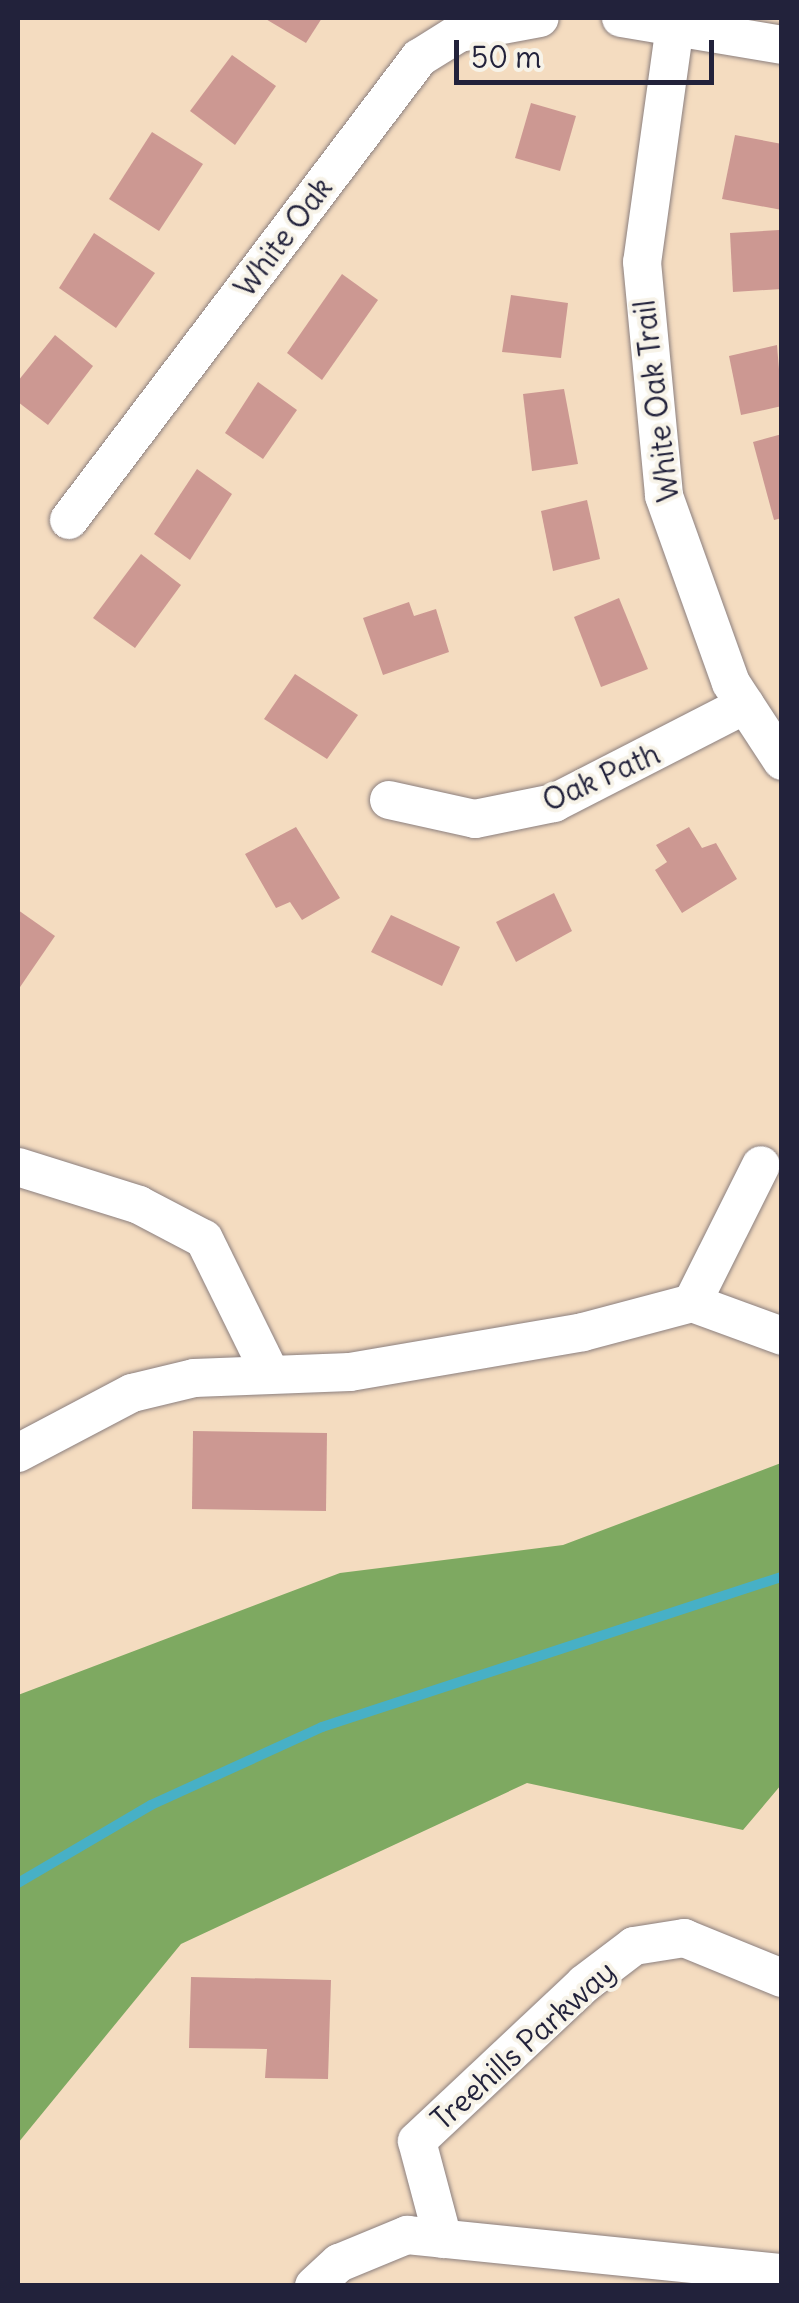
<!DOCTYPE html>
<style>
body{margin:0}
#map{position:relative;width:799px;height:2303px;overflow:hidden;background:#f4dcc0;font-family:Delius,sans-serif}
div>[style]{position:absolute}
.forest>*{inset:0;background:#7ea961}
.stream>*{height:10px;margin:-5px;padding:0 5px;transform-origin:5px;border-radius:5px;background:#47b0c6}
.building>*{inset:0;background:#cc9892}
.roads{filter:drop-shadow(0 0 2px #8b7f7e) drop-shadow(0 0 2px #8b7f7e)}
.street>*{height:38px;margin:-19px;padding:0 19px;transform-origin:19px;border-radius:19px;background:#fff}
span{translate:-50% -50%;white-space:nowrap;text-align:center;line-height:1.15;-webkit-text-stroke:8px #f7f3e8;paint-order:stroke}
.street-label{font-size:30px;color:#22223b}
.frame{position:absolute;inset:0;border:20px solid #22223b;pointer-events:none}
.scale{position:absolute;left:454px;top:40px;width:260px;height:45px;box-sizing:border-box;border:5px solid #22223b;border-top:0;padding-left:12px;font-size:30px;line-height:35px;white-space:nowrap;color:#22223b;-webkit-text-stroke:8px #f7f3e8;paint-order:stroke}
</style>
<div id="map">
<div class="forest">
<div style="clip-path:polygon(781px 1463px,781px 1785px,743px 1830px,527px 1783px,181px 1944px,18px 2143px,18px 1695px,340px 1573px,563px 1545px)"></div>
</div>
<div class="stream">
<div style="left:18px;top:1883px;width:154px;rotate:-30.4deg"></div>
<div style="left:151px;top:1805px;width:188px;rotate:-24.5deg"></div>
<div style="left:322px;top:1727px;width:484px;rotate:-18.1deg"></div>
</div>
<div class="building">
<div style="clip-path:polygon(264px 18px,322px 18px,306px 43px)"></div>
<div style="clip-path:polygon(232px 55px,276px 86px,235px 145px,190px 111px)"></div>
<div style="clip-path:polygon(531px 103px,576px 116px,560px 171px,515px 158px)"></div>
<div style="clip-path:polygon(152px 132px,203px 164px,159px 231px,109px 199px)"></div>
<div style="clip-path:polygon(735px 135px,782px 144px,782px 210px,722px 199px)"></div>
<div style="clip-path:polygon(779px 230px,782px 289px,733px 292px,730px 233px)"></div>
<div style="clip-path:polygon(94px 233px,155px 273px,116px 328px,59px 288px)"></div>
<div style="clip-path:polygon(342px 274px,378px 300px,322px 380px,287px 353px)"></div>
<div style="clip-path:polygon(511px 295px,568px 303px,561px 358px,502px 352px)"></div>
<div style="clip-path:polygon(55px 335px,93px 366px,48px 425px,18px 402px,18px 381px)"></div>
<div style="clip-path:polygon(777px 345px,782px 406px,741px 415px,729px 356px)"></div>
<div style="clip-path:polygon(258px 382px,297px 410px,263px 459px,225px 433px)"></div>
<div style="clip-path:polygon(564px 389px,578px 464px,532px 471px,523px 394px)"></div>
<div style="clip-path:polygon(782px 434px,782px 518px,774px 520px,753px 442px)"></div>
<div style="clip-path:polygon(197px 469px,232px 494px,190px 560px,154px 534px)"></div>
<div style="clip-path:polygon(587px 500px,600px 559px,553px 571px,541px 511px)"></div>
<div style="clip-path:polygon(141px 554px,181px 585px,135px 648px,93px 618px)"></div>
<div style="clip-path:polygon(619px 598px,648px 669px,601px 687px,574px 617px)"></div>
<div style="clip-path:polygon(409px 602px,414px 616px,436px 609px,449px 652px,383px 675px,363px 618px)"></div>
<div style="clip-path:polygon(295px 674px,358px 715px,327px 759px,264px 719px)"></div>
<div style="clip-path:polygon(296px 827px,340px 898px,302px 920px,290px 902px,276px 908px,245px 854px)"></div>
<div style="clip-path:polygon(689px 827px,702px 848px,716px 843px,737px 879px,682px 913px,655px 870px,667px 862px,656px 845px)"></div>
<div style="clip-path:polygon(554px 893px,572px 931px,516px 962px,496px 922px)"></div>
<div style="clip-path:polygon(18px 910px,55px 936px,18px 990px)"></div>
<div style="clip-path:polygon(391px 915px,460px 947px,442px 986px,371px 952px)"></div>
<div style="clip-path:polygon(193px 1431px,327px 1433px,326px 1511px,192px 1509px)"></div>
<div style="clip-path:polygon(191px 1977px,331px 1980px,328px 2079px,265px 2078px,267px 2049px,189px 2048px)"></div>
</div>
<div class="roads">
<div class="street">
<div style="left:621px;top:18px;width:163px;rotate:9.5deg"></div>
<div style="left:676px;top:18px;width:246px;rotate:97.9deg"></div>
<div style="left:642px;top:262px;width:235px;rotate:84.6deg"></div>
<div style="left:664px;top:496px;width:199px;rotate:70.3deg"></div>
<div style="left:731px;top:683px;width:93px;rotate:56.8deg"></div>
<div style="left:69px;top:520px;width:580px;rotate:-52.85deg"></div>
<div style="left:419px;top:58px;width:47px;rotate:-32deg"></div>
<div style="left:459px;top:33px;width:82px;rotate:-10.5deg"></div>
<div style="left:389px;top:800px;width:88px;rotate:12.5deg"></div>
<div style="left:475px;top:819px;width:81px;rotate:-11.4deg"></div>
<div style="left:554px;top:803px;width:215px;rotate:-27.2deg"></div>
<div style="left:18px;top:1167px;width:127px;rotate:17.4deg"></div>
<div style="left:139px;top:1205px;width:73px;rotate:27.6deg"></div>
<div style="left:204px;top:1239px;width:147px;rotate:63.8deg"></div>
<div style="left:692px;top:1303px;width:96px;rotate:20.1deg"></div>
<div style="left:18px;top:1453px;width:129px;rotate:-27.8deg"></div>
<div style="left:132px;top:1393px;width:64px;rotate:-13.6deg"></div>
<div style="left:194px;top:1378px;width:156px;rotate:-2.2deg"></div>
<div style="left:350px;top:1372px;width:236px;rotate:-9.7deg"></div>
<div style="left:583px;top:1332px;width:113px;rotate:-14.9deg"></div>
<div style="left:692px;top:1303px;width:154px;rotate:-63.4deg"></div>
<div style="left:443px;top:2239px;width:101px;rotate:-104.9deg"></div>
<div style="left:417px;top:2141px;width:229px;rotate:-43.2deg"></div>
<div style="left:584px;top:1984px;width:63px;rotate:-37.2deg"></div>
<div style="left:634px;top:1946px;width:51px;rotate:-9.1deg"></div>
<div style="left:684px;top:1938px;width:106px;rotate:22.2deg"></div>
<div style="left:314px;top:2286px;width:34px;rotate:-43deg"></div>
<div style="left:339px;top:2263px;width:74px;rotate:-22.4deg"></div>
<div style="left:407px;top:2235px;width:377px;rotate:5.8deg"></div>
</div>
</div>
<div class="street-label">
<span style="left:283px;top:237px;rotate:-53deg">White Oak</span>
<span style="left:656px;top:401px;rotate:-97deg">White Oak Trail</span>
<span style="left:601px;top:777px;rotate:-24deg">Oak Path</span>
<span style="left:523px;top:2045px;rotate:-42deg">Treehills Parkway</span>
</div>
<div class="frame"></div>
<div class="scale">50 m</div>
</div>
